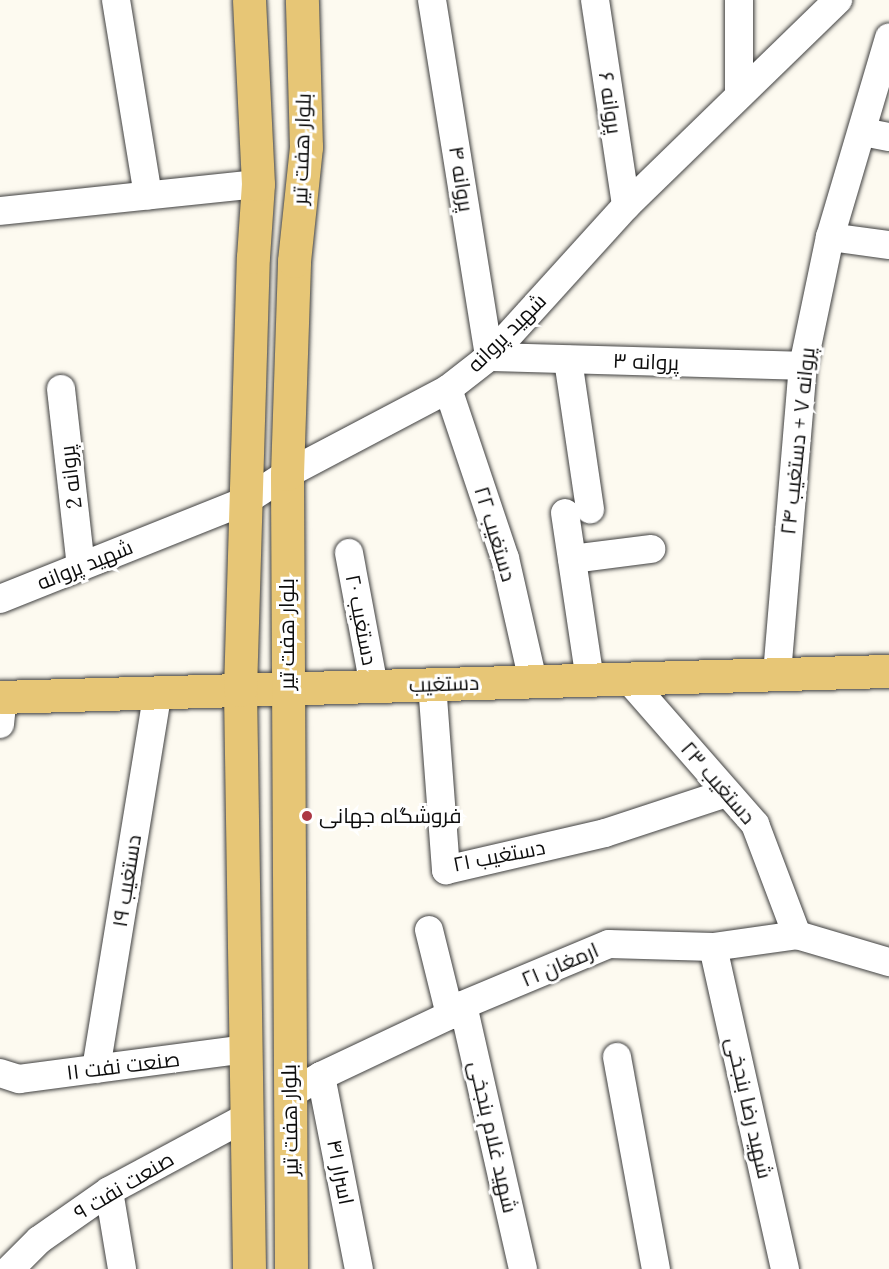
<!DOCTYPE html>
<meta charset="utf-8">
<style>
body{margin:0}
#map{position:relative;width:889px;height:1269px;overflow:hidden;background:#fdfaf0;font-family:Lora,Cairo,serif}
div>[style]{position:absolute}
.roads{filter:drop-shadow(0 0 2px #404040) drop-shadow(0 0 2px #404040)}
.minor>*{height:28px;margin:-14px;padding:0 14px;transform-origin:14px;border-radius:14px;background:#fff}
.major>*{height:33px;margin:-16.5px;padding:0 16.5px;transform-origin:16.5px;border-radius:16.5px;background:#e7c676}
.dots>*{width:16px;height:16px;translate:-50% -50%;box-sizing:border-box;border:3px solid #fff;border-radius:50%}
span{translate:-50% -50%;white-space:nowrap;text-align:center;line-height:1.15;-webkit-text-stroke:6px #fff;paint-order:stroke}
.street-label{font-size:21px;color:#0d0d0d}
.poi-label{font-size:21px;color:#0d0d0d}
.left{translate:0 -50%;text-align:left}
</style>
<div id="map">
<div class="roads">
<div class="minor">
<div style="left:116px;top:0;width:198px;rotate:80.7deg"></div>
<div style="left:432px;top:0;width:362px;rotate:80.9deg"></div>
<div style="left:489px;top:357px;width:314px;rotate:1.6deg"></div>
<div style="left:595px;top:0;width:208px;rotate:81.4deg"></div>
<div style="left:739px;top:0;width:94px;rotate:90deg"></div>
<div style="left:863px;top:132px;width:26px;rotate:11deg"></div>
<div style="left:0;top:211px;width:259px;rotate:-6deg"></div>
<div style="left:830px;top:237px;width:60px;rotate:7.7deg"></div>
<div style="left:568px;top:360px;width:151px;rotate:81.6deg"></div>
<div style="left:61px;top:389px;width:178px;rotate:83.6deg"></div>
<div style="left:448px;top:389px;width:178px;rotate:71.4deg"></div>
<div style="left:505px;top:558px;width:126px;rotate:77.2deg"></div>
<div style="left:565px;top:513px;width:169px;rotate:81.5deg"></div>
<div style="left:349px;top:553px;width:135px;rotate:79.4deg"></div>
<div style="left:572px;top:559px;width:80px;rotate:-7.2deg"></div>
<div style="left:0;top:599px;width:266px;rotate:-21.8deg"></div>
<div style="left:247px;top:500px;width:48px;rotate:-33deg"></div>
<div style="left:287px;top:474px;width:182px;rotate:-27.8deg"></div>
<div style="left:448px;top:389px;width:52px;rotate:-38deg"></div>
<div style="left:489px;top:357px;width:204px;rotate:-47.8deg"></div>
<div style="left:626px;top:206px;width:296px;rotate:-44.2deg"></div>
<div style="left:777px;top:674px;width:309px;rotate:-85.2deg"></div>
<div style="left:803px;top:366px;width:132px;rotate:-78.2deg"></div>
<div style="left:830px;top:237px;width:208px;rotate:-73.5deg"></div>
<div style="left:628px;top:679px;width:193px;rotate:48.8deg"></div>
<div style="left:755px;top:824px;width:119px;rotate:69.3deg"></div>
<div style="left:432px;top:684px;width:187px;rotate:85.7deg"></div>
<div style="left:446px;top:870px;width:163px;rotate:-13.1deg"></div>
<div style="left:605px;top:833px;width:128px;rotate:-18.2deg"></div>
<div style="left:0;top:724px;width:27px;rotate:-84deg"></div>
<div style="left:429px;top:930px;width:88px;rotate:76.1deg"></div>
<div style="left:713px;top:947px;width:330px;rotate:77.4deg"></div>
<div style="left:463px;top:1005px;width:271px;rotate:77.2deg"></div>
<div style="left:617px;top:1057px;width:216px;rotate:79.6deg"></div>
<div style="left:96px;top:1069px;width:382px;rotate:-80.7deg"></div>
<div style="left:0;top:1073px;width:20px;rotate:18deg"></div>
<div style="left:19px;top:1079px;width:230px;rotate:-7.5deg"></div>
<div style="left:321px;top:1076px;width:197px;rotate:78.9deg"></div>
<div style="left:289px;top:1095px;width:37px;rotate:-31deg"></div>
<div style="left:321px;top:1076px;width:143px;rotate:-25.3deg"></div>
<div style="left:450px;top:1015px;width:16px;rotate:-38deg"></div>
<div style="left:463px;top:1005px;width:158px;rotate:-22.7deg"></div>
<div style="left:609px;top:944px;width:104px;rotate:1.7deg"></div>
<div style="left:713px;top:947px;width:85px;rotate:-8.1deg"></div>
<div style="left:797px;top:935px;width:96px;rotate:16.4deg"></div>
<div style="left:109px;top:1191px;width:79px;rotate:80.5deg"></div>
<div style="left:10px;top:1269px;width:41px;rotate:-45deg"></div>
<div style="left:39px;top:1240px;width:85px;rotate:-35deg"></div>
<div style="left:109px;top:1191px;width:158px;rotate:-28.3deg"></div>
</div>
<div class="major">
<div style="left:0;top:697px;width:889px;rotate:-1.68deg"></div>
<div style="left:249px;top:1269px;width:579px;rotate:-90.89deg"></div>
<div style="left:240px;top:690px;width:433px;rotate:-88.3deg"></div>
<div style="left:253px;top:257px;width:73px;rotate:-86.1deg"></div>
<div style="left:258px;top:184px;width:184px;rotate:-92.8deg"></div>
<div style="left:291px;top:1269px;width:795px;rotate:-90.29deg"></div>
<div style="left:287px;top:474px;width:213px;rotate:-88.1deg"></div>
<div style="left:294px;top:261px;width:115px;rotate:-84deg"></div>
<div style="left:306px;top:147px;width:147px;rotate:-91.6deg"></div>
</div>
</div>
<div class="dots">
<div style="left:307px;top:816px;background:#ac3742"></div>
</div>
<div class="street-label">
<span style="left:610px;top:103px;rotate:82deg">پروانه ۶</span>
<span style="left:302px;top:149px;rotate:-88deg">بلوار هفت تیر</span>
<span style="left:461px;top:179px;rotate:81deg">پروانه ۴</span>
<span style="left:507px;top:333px;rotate:-45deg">شهید پروانه</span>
<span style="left:646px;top:362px;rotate:2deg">پروانه ۳</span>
<span style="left:798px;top:441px;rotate:-84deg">پروانه ۷ + دستغیب ۲۴</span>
<span style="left:71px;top:477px;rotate:-97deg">پروانه 2</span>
<span style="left:495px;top:534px;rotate:73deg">دستغیب ۲۲</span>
<span style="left:85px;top:565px;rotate:-22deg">شهید پروانه</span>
<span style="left:361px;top:620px;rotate:79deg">دستغیب ۲۰</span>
<span style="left:287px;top:634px;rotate:-90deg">بلوار هفت تیر</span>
<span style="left:444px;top:684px;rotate:-2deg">دستغیب</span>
<span style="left:718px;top:783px;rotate:49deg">دستغیب ۲۳</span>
<span style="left:499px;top:856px;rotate:-11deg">دستغیب ۲۱</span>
<span style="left:127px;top:881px;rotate:-81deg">دستغیب ۱۹</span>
<span style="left:560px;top:965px;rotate:-23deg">ارمغان ۲۱</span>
<span style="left:123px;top:1066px;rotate:-7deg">صنعت نفت ۱۱</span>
<span style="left:749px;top:1108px;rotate:77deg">شهید رضا بنجخی</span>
<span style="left:290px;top:1120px;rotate:-91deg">بلوار هفت تیر</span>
<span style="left:493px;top:1137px;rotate:77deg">شهید غلام بنجخی</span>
<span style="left:340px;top:1172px;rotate:79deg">اسرار ۴۱</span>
<span style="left:124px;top:1186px;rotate:-31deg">صنعت نفت ۹</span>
</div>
<div class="poi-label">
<span class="left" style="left:319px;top:816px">فروشگاه جهانی</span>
</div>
</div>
